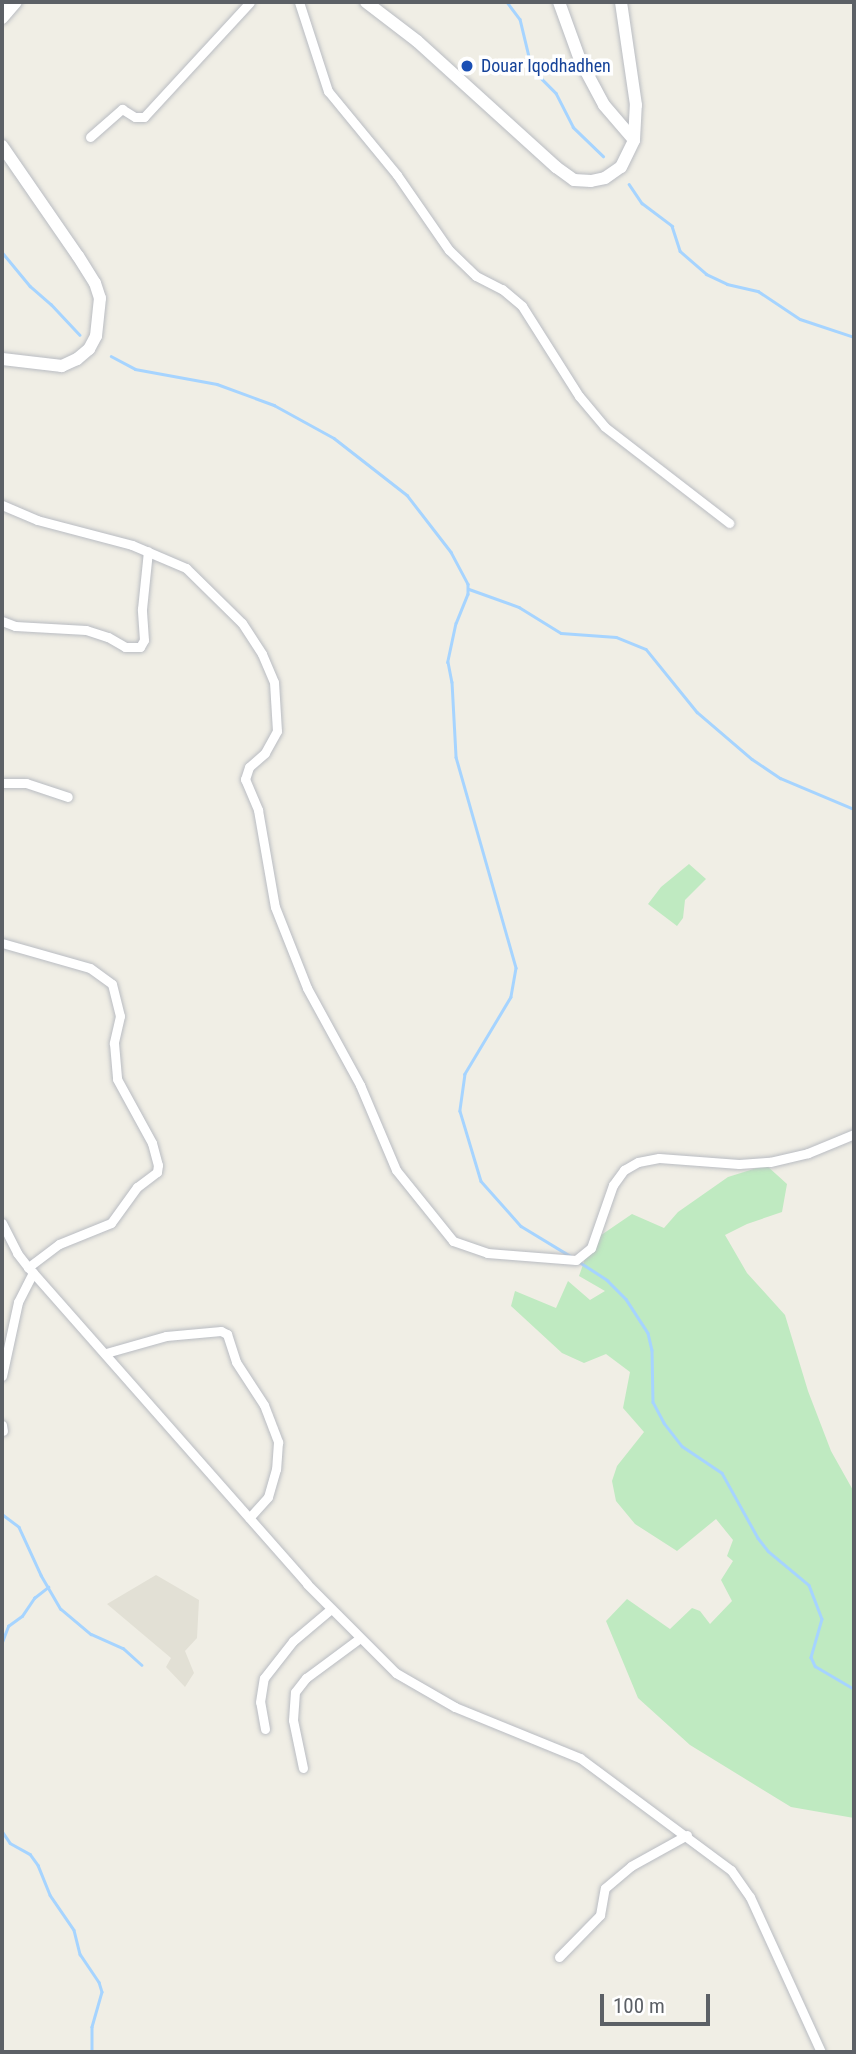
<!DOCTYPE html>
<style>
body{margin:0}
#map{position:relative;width:856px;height:2054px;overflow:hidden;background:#f0eee5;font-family:"Roboto Condensed",sans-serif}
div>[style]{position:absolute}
.education>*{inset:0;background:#e2e0d5}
.green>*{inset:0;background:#bfeac1}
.stream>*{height:2.5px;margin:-1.25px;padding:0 1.25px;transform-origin:1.25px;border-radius:1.25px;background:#a6d4ff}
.roads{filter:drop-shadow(0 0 2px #b9bcc2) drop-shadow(0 0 2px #b9bcc2)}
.street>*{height:9px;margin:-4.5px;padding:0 4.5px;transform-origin:4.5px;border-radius:4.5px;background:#fff}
.secondary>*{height:12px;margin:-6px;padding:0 6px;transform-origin:6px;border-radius:6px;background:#fff}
.dots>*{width:19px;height:19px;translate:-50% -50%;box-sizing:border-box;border:4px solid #fff;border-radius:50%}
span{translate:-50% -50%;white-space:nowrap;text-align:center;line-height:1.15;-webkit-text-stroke:7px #fff;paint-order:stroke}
.transit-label{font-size:18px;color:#164399}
.left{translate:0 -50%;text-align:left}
.frame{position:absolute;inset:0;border:4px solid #5c6066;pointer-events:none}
.scale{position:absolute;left:600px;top:1994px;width:110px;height:32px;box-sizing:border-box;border:4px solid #5c6066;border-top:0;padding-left:9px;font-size:21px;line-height:24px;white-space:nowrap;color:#5c6066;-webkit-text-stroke:5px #fff;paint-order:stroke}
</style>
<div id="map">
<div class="education">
<div style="clip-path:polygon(156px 1575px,199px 1600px,197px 1638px,185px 1651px,194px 1673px,185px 1687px,166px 1667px,171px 1658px,107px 1604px)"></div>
</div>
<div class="green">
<div style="clip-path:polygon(689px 864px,706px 879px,685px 900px,683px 918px,677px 926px,648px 904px,661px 887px)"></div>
<div style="clip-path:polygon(766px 1165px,787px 1184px,782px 1212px,747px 1224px,725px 1235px,747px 1273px,785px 1315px,808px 1391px,831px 1451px,854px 1492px,854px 1818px,791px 1807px,690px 1745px,638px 1698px,606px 1621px,627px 1599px,670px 1629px,692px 1608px,700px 1611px,710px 1624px,732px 1601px,721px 1580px,733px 1561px,727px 1556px,733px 1540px,716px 1519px,677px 1551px,635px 1524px,616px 1501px,612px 1481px,617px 1466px,644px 1432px,623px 1408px,630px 1372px,606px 1354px,584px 1363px,562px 1353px,511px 1306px,515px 1291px,556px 1308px,568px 1281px,590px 1300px,605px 1291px,579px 1276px,591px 1242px,632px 1214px,664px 1228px,678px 1212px,728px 1177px)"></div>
</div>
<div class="stream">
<div style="left:507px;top:2px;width:21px;rotate:53deg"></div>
<div style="left:520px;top:19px;width:51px;rotate:76.5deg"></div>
<div style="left:532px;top:69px;width:34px;rotate:45deg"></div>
<div style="left:556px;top:93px;width:38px;rotate:63deg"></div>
<div style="left:573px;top:127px;width:42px;rotate:44deg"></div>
<div style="left:629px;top:184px;width:23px;rotate:56deg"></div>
<div style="left:642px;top:203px;width:38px;rotate:37deg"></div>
<div style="left:672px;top:226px;width:26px;rotate:72deg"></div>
<div style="left:680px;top:251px;width:35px;rotate:41deg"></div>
<div style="left:706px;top:274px;width:23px;rotate:25deg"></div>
<div style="left:727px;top:284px;width:32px;rotate:13deg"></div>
<div style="left:758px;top:291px;width:50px;rotate:33.7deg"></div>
<div style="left:800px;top:319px;width:57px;rotate:18.4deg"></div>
<div style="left:2px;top:252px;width:44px;rotate:50.5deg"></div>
<div style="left:30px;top:286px;width:28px;rotate:41deg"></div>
<div style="left:51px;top:304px;width:42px;rotate:46.9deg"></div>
<div style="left:111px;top:356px;width:27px;rotate:28deg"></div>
<div style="left:135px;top:369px;width:83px;rotate:10.4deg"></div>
<div style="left:217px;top:384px;width:61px;rotate:20.2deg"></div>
<div style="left:274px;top:405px;width:68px;rotate:28.8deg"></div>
<div style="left:334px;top:438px;width:93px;rotate:38deg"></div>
<div style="left:407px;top:495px;width:72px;rotate:52.3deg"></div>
<div style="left:451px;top:552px;width:36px;rotate:62deg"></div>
<div style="left:468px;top:584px;width:10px;rotate:90deg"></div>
<div style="left:468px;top:594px;width:31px;rotate:112deg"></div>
<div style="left:456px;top:623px;width:40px;rotate:102deg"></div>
<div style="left:448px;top:662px;width:20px;rotate:79deg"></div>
<div style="left:452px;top:682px;width:75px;rotate:86.9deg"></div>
<div style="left:456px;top:757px;width:219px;rotate:74.1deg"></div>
<div style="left:516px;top:968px;width:29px;rotate:100deg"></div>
<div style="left:511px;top:997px;width:90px;rotate:120.9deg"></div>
<div style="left:465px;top:1074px;width:37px;rotate:98deg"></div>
<div style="left:460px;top:1111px;width:73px;rotate:73.3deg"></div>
<div style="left:481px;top:1181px;width:60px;rotate:48.4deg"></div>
<div style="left:521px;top:1226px;width:60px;rotate:31.3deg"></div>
<div style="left:469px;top:589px;width:53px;rotate:19.8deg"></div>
<div style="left:519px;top:607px;width:49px;rotate:31.8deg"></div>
<div style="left:561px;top:633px;width:55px;rotate:4.2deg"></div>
<div style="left:616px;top:637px;width:32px;rotate:22deg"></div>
<div style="left:646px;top:649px;width:81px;rotate:51deg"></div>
<div style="left:697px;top:712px;width:72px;rotate:40.5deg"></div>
<div style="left:752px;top:759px;width:34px;rotate:34deg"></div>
<div style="left:780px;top:778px;width:80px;rotate:22.7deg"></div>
<div style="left:578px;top:1261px;width:35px;rotate:33deg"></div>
<div style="left:607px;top:1280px;width:27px;rotate:45deg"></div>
<div style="left:626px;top:1299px;width:40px;rotate:57.1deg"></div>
<div style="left:648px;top:1333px;width:17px;rotate:77deg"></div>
<div style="left:652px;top:1350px;width:52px;rotate:88.9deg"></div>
<div style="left:653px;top:1402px;width:24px;rotate:62deg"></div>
<div style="left:664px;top:1423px;width:29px;rotate:52deg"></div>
<div style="left:682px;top:1446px;width:48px;rotate:34deg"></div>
<div style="left:722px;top:1473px;width:74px;rotate:61deg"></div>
<div style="left:758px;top:1538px;width:16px;rotate:52deg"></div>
<div style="left:768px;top:1551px;width:53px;rotate:39.7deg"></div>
<div style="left:809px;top:1585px;width:36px;rotate:69deg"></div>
<div style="left:822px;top:1619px;width:40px;rotate:106deg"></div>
<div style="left:811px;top:1657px;width:10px;rotate:66deg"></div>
<div style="left:815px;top:1666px;width:45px;rotate:30.5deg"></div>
<div style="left:2px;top:1514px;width:21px;rotate:37deg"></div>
<div style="left:19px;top:1527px;width:53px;rotate:65.4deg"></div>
<div style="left:41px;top:1575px;width:39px;rotate:60deg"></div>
<div style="left:61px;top:1609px;width:39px;rotate:40deg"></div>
<div style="left:91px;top:1634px;width:35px;rotate:24deg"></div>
<div style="left:123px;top:1648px;width:25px;rotate:42deg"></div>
<div style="left:2px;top:1642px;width:17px;rotate:-69deg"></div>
<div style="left:8px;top:1626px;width:17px;rotate:-36deg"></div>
<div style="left:22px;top:1616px;width:22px;rotate:-56deg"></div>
<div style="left:34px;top:1598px;width:18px;rotate:-38deg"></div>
<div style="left:2px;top:1831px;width:14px;rotate:56deg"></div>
<div style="left:10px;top:1843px;width:23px;rotate:29deg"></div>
<div style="left:30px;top:1854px;width:14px;rotate:54deg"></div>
<div style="left:38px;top:1865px;width:32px;rotate:68deg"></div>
<div style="left:50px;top:1895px;width:42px;rotate:55.6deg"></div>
<div style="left:74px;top:1930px;width:25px;rotate:76deg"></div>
<div style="left:80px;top:1954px;width:34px;rotate:56deg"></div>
<div style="left:99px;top:1982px;width:10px;rotate:73deg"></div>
<div style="left:102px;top:1992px;width:36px;rotate:106deg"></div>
<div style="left:92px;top:2027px;width:25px;rotate:90deg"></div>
</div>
<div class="roads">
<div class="street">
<div style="left:299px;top:2px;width:94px;rotate:72deg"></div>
<div style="left:328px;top:91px;width:109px;rotate:50.6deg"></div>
<div style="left:397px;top:175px;width:91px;rotate:55.3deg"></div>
<div style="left:449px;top:250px;width:37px;rotate:44deg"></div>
<div style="left:476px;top:276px;width:29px;rotate:27deg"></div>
<div style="left:502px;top:289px;width:26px;rotate:40deg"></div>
<div style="left:522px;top:306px;width:107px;rotate:57.7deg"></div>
<div style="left:579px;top:396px;width:40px;rotate:50deg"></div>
<div style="left:605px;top:427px;width:157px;rotate:37.7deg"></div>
<div style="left:2px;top:3px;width:4px;rotate:-14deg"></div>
<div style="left:90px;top:137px;width:43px;rotate:-41.2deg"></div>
<div style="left:122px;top:109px;width:15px;rotate:32deg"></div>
<div style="left:135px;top:117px;width:9px"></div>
<div style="left:144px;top:117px;width:156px;rotate:-47.3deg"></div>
<div style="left:2px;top:505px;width:38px;rotate:23deg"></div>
<div style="left:37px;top:520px;width:98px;rotate:14.7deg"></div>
<div style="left:132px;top:545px;width:59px;rotate:23.1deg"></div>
<div style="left:186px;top:568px;width:78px;rotate:44.5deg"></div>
<div style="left:242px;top:623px;width:37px;rotate:57deg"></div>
<div style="left:262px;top:654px;width:30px;rotate:67deg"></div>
<div style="left:274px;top:682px;width:49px;rotate:86.5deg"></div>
<div style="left:277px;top:731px;width:25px;rotate:119deg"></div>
<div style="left:265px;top:753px;width:21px;rotate:139deg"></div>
<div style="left:249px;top:767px;width:13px;rotate:108deg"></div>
<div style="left:245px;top:779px;width:34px;rotate:67deg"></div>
<div style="left:258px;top:810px;width:98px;rotate:80.1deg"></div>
<div style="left:275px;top:907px;width:87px;rotate:68.4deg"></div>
<div style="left:307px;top:988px;width:111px;rotate:61.3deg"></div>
<div style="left:360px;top:1085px;width:92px;rotate:67deg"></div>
<div style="left:396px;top:1170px;width:91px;rotate:51.2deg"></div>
<div style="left:453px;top:1241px;width:36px;rotate:19deg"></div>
<div style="left:487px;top:1253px;width:89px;rotate:4.5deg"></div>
<div style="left:576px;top:1260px;width:19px;rotate:-39deg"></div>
<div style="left:591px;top:1248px;width:67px;rotate:-70.8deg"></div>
<div style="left:613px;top:1185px;width:19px;rotate:-54deg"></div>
<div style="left:624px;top:1170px;width:16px;rotate:-30deg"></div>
<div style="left:638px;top:1162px;width:21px;rotate:-11deg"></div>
<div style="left:659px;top:1158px;width:80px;rotate:4.3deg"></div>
<div style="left:739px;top:1164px;width:31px;rotate:-4deg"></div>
<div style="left:770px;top:1162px;width:39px;rotate:-13deg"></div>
<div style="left:808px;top:1153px;width:50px;rotate:-22.4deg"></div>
<div style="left:2px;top:621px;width:14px;rotate:21deg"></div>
<div style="left:15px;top:626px;width:71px;rotate:3.2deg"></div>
<div style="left:86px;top:630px;width:23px;rotate:18deg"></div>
<div style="left:108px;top:637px;width:20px;rotate:30deg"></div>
<div style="left:125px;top:647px;width:15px"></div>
<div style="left:140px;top:647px;width:8px;rotate:-60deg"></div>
<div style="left:144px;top:640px;width:31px;rotate:-94deg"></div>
<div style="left:142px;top:609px;width:58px;rotate:-84.1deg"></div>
<div style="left:2px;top:783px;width:24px"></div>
<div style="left:26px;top:783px;width:44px;rotate:18.4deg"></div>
<div style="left:2px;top:943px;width:91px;rotate:15.9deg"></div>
<div style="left:90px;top:968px;width:27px;rotate:36deg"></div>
<div style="left:112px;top:984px;width:33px;rotate:76deg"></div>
<div style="left:120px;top:1016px;width:28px;rotate:103deg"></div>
<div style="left:114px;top:1043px;width:36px;rotate:85deg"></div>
<div style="left:117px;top:1079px;width:73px;rotate:61.3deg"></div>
<div style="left:152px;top:1143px;width:23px;rotate:75deg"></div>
<div style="left:158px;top:1165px;width:7px;rotate:98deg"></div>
<div style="left:157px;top:1172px;width:25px;rotate:143deg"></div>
<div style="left:137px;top:1187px;width:44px;rotate:125.8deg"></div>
<div style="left:111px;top:1223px;width:56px;rotate:158deg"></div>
<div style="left:59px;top:1244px;width:39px;rotate:143deg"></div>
<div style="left:2px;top:1223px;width:34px;rotate:63deg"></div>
<div style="left:17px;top:1253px;width:18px;rotate:52deg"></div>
<div style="left:28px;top:1267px;width:422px;rotate:48.6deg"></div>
<div style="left:307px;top:1584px;width:126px;rotate:45deg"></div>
<div style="left:396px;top:1673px;width:68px;rotate:30deg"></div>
<div style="left:455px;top:1707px;width:135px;rotate:22.2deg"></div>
<div style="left:580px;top:1758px;width:188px;rotate:36.6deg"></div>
<div style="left:731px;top:1870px;width:33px;rotate:55deg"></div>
<div style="left:750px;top:1897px;width:170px;rotate:65.4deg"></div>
<div style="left:106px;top:1353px;width:62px;rotate:-15.8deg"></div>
<div style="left:166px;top:1336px;width:55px;rotate:-5.2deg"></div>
<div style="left:221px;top:1331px;width:7px;rotate:27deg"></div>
<div style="left:227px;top:1334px;width:29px;rotate:72deg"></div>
<div style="left:236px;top:1362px;width:51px;rotate:56.9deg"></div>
<div style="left:264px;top:1405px;width:40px;rotate:69deg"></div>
<div style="left:278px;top:1442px;width:27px;rotate:94deg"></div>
<div style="left:276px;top:1469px;width:29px;rotate:106deg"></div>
<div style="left:268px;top:1497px;width:28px;rotate:132deg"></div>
<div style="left:2px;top:1376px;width:76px;rotate:-77.8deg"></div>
<div style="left:18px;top:1302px;width:33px;rotate:-63deg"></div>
<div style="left:2px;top:1425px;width:6px;rotate:81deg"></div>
<div style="left:265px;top:1729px;width:27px;rotate:-100deg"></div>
<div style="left:260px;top:1702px;width:24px;rotate:-81deg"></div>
<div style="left:264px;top:1678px;width:47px;rotate:-51.9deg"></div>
<div style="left:293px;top:1641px;width:50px;rotate:-40.1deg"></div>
<div style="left:303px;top:1768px;width:49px;rotate:-101.8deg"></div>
<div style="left:293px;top:1720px;width:28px;rotate:-86deg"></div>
<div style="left:295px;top:1692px;width:18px;rotate:-52deg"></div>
<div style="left:306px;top:1678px;width:67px;rotate:-36.5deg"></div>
<div style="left:559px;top:1957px;width:59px;rotate:-45.7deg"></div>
<div style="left:600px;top:1915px;width:27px;rotate:-80deg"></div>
<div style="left:605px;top:1888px;width:34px;rotate:-40deg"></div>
<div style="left:631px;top:1866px;width:64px;rotate:-29deg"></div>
</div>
<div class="secondary">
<div style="left:366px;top:2px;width:64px;rotate:37.4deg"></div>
<div style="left:417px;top:41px;width:188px;rotate:42.2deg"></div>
<div style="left:556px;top:167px;width:22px;rotate:36deg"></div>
<div style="left:574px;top:180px;width:17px;rotate:3deg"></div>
<div style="left:591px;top:181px;width:14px;rotate:-12deg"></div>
<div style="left:605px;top:178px;width:19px;rotate:-35deg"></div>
<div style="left:621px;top:167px;width:30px;rotate:-64deg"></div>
<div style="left:634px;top:140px;width:35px;rotate:-87deg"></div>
<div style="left:636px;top:105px;width:104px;rotate:-98.3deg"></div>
<div style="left:559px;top:2px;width:62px;rotate:70.1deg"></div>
<div style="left:580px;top:60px;width:51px;rotate:61.9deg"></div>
<div style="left:604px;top:105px;width:46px;rotate:49.4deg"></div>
<div style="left:2px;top:18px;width:21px;rotate:-49deg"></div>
<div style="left:2px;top:146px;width:134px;rotate:55.4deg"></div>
<div style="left:78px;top:256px;width:32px;rotate:58deg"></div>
<div style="left:95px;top:283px;width:16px;rotate:72deg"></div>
<div style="left:100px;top:298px;width:38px;rotate:96deg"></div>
<div style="left:96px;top:336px;width:15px;rotate:118deg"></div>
<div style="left:89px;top:349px;width:16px;rotate:140deg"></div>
<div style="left:77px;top:359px;width:17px;rotate:155deg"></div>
<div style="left:62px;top:366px;width:60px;rotate:-173.3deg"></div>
</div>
</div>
<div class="dots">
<div style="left:467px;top:66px;background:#1a4fb4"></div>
</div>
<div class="transit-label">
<span class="left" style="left:481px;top:66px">Douar Iqodhadhen</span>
</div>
<div class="frame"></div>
<div class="scale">100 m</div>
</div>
